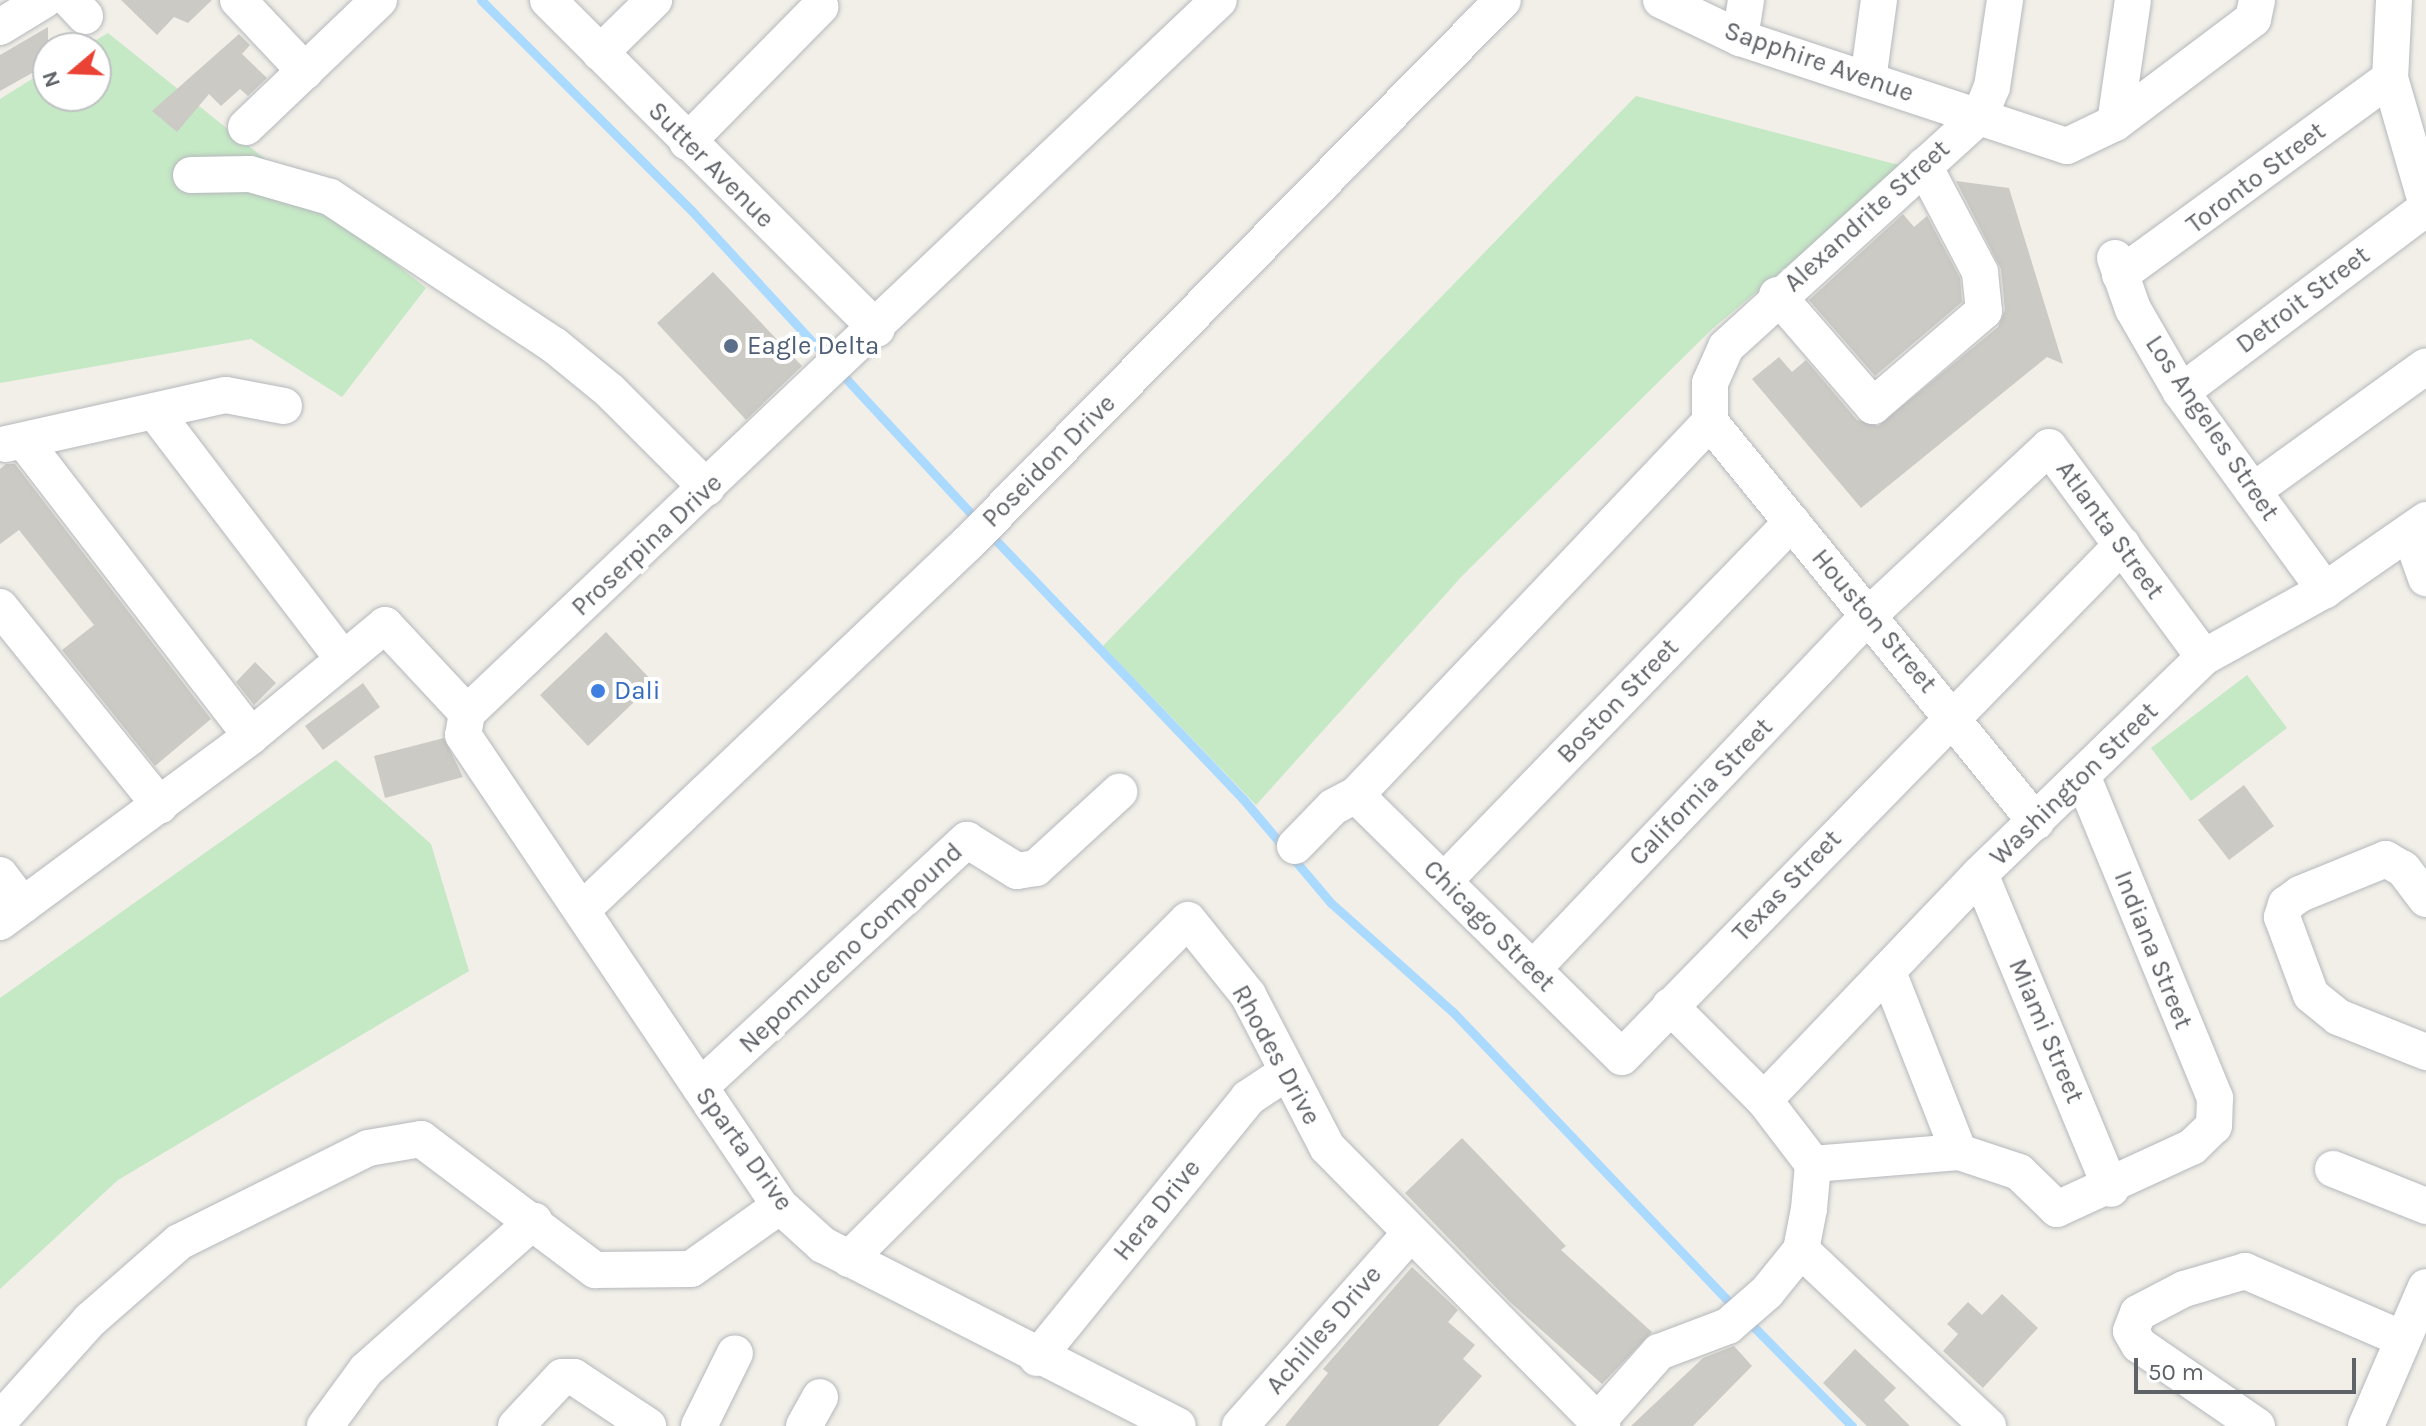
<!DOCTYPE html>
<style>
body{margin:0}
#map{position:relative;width:2426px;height:1426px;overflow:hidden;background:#f1efe8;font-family:Karla,sans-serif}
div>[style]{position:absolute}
.green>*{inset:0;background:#c5e8c5}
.stream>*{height:9px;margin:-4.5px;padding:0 4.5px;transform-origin:4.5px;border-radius:4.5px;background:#aadaff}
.building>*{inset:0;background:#cccac5}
.roads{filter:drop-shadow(0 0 2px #b5b8bc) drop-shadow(0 0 2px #b5b8bc)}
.minor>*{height:36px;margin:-18px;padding:0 18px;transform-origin:18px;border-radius:18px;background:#fff}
.dots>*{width:22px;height:22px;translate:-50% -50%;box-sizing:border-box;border:4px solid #fff;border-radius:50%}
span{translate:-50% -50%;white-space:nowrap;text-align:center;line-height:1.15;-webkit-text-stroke:8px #fff;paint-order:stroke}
.street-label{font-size:26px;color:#5f6368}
.service-label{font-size:26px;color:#4e5e75}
.left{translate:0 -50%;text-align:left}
.shop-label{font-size:26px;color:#366cbe}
.north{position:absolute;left:32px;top:32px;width:80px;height:80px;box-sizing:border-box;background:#fff;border:2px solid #bfc1c3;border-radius:50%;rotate:251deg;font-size:22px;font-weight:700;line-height:32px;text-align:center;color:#5f6368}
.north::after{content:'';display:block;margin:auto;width:28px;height:36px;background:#ea4335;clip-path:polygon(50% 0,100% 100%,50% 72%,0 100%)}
.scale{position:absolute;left:2134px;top:1358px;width:222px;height:36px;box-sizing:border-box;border:4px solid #5f6368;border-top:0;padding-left:10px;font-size:24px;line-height:28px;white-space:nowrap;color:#5f6368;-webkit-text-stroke:6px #fff;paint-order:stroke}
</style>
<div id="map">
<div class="green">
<div style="clip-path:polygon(108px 33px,426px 288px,342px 397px,251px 339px,0 383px,0 99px,48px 69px,48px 96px,96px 96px,96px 48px,83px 48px)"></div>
<div style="clip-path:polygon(1636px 96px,1906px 167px,1712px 329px,1463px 575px,1256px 805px,1103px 646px)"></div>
<div style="clip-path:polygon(2247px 675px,2287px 728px,2191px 801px,2151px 748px)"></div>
<div style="clip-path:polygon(336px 760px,431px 844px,469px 971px,118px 1180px,0 1289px,0 998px)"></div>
</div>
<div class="stream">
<div style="left:481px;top:0;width:298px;rotate:45deg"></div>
<div style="left:692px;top:211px;width:202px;rotate:47.4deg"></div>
<div style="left:839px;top:371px;width:205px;rotate:47.2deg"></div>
<div style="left:988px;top:532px;width:369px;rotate:46.3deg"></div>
<div style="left:1243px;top:799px;width:136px;rotate:49.8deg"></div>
<div style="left:1331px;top:903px;width:164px;rotate:41.8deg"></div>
<div style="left:1453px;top:1012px;width:412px;rotate:46.4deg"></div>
<div style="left:1748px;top:1321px;width:148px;rotate:45.3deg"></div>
</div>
<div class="building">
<div style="clip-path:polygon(121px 0,212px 0,188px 23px,174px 17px,157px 35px)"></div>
<div style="clip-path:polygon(48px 27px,48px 64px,0 91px,0 55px)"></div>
<div style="clip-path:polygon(239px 34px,250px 45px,242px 54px,267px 78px,248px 96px,240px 89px,221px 106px,209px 94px,177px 132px,152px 111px)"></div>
<div style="clip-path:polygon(1956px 181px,2009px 188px,2063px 364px,2047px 357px,1861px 508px,1752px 379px,1779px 357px,1792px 372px,1806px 360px,1857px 420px,1878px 426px,1998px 327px,2005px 310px,2001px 269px)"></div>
<div style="clip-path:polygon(1903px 214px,1914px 227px,1927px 216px,1960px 278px,1962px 302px,1875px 376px,1809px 300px)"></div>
<div style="clip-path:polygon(713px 272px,802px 366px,746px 420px,657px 323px)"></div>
<div style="clip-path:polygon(6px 464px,15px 464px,211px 719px,155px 766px,62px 650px,94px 625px,19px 530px,0 544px,0 469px)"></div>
<div style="clip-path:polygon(606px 632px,654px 683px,588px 746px,540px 695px)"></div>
<div style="clip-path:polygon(255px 662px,276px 683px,254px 705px,236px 682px)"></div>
<div style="clip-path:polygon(363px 683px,380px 707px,323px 750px,305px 726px)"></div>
<div style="clip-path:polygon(444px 738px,463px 777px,385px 798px,374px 756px)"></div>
<div style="clip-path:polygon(2244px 785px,2274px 826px,2229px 860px,2198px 820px)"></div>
<div style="clip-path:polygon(1462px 1138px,1566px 1246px,1561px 1250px,1652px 1332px,1602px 1384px,1510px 1302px,1405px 1193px)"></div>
<div style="clip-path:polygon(1412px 1267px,1458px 1310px,1448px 1322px,1475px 1345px,1463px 1359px,1482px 1376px,1438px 1426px,1285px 1426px,1328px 1373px,1323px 1369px)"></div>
<div style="clip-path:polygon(2002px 1294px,2038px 1328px,1983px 1388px,1943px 1351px,1958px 1334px,1947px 1324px,1968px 1302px,1982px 1315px)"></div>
<div style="clip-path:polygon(1734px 1346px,1752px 1366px,1693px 1426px,1631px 1426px,1703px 1358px)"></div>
<div style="clip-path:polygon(1855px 1349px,1896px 1388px,1884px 1400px,1910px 1426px,1867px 1426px,1823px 1383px)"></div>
</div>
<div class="roads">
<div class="minor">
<div style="left:70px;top:0;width:22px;rotate:47deg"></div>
<div style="left:238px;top:0;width:98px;rotate:46.7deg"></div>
<div style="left:548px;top:0;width:465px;rotate:45deg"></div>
<div style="left:1661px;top:0;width:88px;rotate:25.7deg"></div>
<div style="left:1740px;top:38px;width:344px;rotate:18.3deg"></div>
<div style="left:2067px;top:146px;width:53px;rotate:-25.6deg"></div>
<div style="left:2115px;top:123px;width:173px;rotate:-37deg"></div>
<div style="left:2253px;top:19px;width:19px;rotate:-78deg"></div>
<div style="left:2394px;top:0;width:78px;rotate:92.9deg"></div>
<div style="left:2390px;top:78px;width:129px;rotate:73.8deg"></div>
<div style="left:0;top:27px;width:52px;rotate:-31.5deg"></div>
<div style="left:1740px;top:38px;width:38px;rotate:-81deg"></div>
<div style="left:600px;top:53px;width:76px;rotate:-44.5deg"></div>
<div style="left:1868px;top:80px;width:81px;rotate:-82.2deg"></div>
<div style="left:2115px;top:123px;width:124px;rotate:-81.7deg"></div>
<div style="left:246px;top:127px;width:184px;rotate:-43.7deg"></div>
<div style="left:687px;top:142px;width:190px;rotate:-45.4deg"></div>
<div style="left:191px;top:175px;width:59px;rotate:-1deg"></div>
<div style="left:250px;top:174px;width:83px;rotate:16deg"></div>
<div style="left:330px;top:197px;width:268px;rotate:33.5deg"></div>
<div style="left:554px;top:345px;width:72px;rotate:39.4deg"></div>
<div style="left:610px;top:391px;width:137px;rotate:45deg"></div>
<div style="left:2115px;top:258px;width:54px;rotate:70.6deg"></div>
<div style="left:2133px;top:309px;width:96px;rotate:60deg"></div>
<div style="left:2181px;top:392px;width:245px;rotate:54deg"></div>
<div style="left:2120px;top:275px;width:334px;rotate:-36.1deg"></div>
<div style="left:1777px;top:295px;width:147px;rotate:49.1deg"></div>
<div style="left:1873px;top:406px;width:146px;rotate:-40.6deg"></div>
<div style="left:1984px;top:311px;width:39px;rotate:-96deg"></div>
<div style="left:1980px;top:272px;width:120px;rotate:-117.8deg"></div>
<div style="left:2181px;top:392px;width:306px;rotate:-36.9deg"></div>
<div style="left:155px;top:412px;width:310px;rotate:52.7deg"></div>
<div style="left:1710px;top:422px;width:39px;rotate:-90deg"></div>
<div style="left:1710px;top:383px;width:39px;rotate:-66deg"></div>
<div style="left:1726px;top:347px;width:343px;rotate:-42.3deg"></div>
<div style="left:1980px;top:116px;width:31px;rotate:-68deg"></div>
<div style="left:1992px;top:87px;width:88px;rotate:-81.5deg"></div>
<div style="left:1710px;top:422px;width:516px;rotate:50.82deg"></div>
<div style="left:24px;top:441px;width:372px;rotate:52.4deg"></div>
<div style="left:6px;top:444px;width:225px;rotate:-12.6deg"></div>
<div style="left:226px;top:395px;width:59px;rotate:10.7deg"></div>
<div style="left:2253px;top:491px;width:213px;rotate:-35.8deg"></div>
<div style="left:2410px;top:533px;width:48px;rotate:70.4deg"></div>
<div style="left:0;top:607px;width:255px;rotate:51.1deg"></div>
<div style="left:467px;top:713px;width:22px;rotate:100deg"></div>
<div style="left:463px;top:735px;width:568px;rotate:56.06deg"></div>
<div style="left:780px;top:1206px;width:58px;rotate:42.2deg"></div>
<div style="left:823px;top:1245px;width:398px;rotate:27deg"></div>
<div style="left:467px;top:713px;width:1036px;rotate:-43.48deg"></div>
<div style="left:1356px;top:795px;width:373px;rotate:44.6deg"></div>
<div style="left:1622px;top:1057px;width:716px;rotate:-45.68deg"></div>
<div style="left:1295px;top:846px;width:54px;rotate:-45.7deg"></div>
<div style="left:1333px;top:807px;width:26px;rotate:-28deg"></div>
<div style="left:1356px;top:795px;width:514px;rotate:-46.5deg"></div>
<div style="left:1980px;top:874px;width:341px;rotate:67.4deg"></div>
<div style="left:0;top:875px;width:38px;rotate:53deg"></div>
<div style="left:1444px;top:881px;width:500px;rotate:-45.9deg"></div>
<div style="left:2426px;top:899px;width:38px;rotate:-127deg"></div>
<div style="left:2403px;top:869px;width:20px;rotate:-150deg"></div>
<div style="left:2386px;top:859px;width:93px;rotate:157.9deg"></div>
<div style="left:2300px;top:894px;width:17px;rotate:144deg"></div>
<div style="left:2286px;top:904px;width:14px;rotate:107deg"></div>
<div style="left:2282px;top:917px;width:83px;rotate:69.6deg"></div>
<div style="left:2311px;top:995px;width:35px;rotate:39deg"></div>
<div style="left:2338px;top:1017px;width:95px;rotate:21.7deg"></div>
<div style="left:583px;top:909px;width:531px;rotate:-43.55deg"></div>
<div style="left:968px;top:543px;width:762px;rotate:-45.43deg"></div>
<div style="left:0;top:922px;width:312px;rotate:-36.5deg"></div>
<div style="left:251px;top:736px;width:174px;rotate:-39.6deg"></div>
<div style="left:385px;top:625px;width:120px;rotate:47deg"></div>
<div style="left:1533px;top:969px;width:488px;rotate:-46.5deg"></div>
<div style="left:1869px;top:615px;width:246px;rotate:-43deg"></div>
<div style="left:2049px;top:447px;width:261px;rotate:53.6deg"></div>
<div style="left:1888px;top:972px;width:193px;rotate:68.5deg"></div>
<div style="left:700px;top:1087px;width:364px;rotate:-42.8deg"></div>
<div style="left:967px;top:840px;width:59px;rotate:31.8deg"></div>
<div style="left:1017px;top:871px;width:19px;rotate:-9deg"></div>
<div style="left:1036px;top:868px;width:113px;rotate:-42.5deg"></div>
<div style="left:1764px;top:1100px;width:313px;rotate:-46.3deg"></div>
<div style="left:1980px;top:874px;width:312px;rotate:-44.1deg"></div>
<div style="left:2204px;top:657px;width:138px;rotate:-29deg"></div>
<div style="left:2325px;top:590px;width:123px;rotate:-34.7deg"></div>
<div style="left:1813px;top:1164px;width:146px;rotate:-4.7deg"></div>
<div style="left:1959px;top:1152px;width:63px;rotate:18.4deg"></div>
<div style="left:2019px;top:1172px;width:53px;rotate:44.2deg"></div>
<div style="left:2057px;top:1209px;width:149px;rotate:-24.7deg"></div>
<div style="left:2192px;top:1147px;width:30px;rotate:-44deg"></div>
<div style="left:2214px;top:1126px;width:28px;rotate:-88deg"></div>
<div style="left:2215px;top:1098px;width:348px;rotate:-112.4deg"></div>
<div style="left:2333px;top:1169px;width:100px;rotate:21.7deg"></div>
<div style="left:1801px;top:1250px;width:257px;rotate:43.3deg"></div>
<div style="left:849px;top:1259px;width:479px;rotate:-45deg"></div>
<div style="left:1188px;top:920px;width:96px;rotate:51.3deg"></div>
<div style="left:1248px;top:995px;width:171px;rotate:62.5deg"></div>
<div style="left:1327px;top:1147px;width:392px;rotate:45.4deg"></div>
<div style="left:1037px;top:1358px;width:335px;rotate:-50.9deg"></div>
<div style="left:1248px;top:1098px;width:47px;rotate:-33.7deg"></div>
<div style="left:0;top:1420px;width:135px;rotate:-48deg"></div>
<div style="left:90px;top:1320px;width:118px;rotate:-41.2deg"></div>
<div style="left:179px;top:1242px;width:211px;rotate:-26.4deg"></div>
<div style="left:368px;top:1148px;width:54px;rotate:-9.6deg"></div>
<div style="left:421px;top:1139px;width:218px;rotate:37deg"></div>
<div style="left:595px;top:1270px;width:96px;rotate:-0.6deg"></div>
<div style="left:691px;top:1269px;width:109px;rotate:-35.3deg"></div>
<div style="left:1597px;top:1422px;width:94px;rotate:-48.5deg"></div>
<div style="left:1659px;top:1352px;width:74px;rotate:-20.6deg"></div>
<div style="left:1728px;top:1326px;width:52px;rotate:-41.1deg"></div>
<div style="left:1767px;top:1292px;width:54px;rotate:-51deg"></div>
<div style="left:1801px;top:1250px;width:42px;rotate:-79deg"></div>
<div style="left:1809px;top:1209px;width:45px;rotate:-84.9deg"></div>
<div style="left:1813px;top:1164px;width:81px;rotate:-127.4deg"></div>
<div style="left:1764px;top:1100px;width:133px;rotate:-135deg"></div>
<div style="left:325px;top:1426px;width:69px;rotate:-53.8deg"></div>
<div style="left:366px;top:1370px;width:225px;rotate:-41.6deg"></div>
<div style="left:516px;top:1426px;width:67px;rotate:-46.8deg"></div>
<div style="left:562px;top:1377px;width:12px"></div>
<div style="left:574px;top:1377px;width:89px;rotate:33.5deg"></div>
<div style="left:699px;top:1426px;width:81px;rotate:-63.7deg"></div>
<div style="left:804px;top:1426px;width:33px;rotate:-61deg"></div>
<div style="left:1240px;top:1426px;width:255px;rotate:-48.5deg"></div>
<div style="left:2257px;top:1426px;width:143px;rotate:-145.5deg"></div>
<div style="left:2139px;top:1345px;width:16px;rotate:-120deg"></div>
<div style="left:2131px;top:1331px;width:19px;rotate:-69deg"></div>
<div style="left:2138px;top:1313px;width:52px;rotate:-27.6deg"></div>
<div style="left:2184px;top:1289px;width:64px;rotate:-16.4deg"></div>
<div style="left:2245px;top:1271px;width:172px;rotate:23.3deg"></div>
<div style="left:2366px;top:1426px;width:151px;rotate:-66.7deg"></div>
</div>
</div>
<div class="dots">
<div style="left:731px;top:346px;background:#5c6f8a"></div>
<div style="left:598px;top:691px;background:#3f7fe0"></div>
</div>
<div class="street-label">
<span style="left:1819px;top:62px;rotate:19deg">Sapphire Avenue</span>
<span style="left:711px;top:165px;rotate:45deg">Sutter Avenue</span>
<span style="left:2256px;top:178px;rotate:-37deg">Toronto Street</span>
<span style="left:1867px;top:216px;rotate:-42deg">Alexandrite Street</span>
<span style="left:2303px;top:300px;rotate:-37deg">Detroit Street</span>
<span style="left:2212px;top:428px;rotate:56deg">Los Angeles Street</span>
<span style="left:1049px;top:461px;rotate:-45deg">Poseidon Drive</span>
<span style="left:2110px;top:530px;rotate:54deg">Atlanta Street</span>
<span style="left:647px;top:545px;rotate:-43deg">Proserpina Drive</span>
<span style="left:1874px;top:621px;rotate:50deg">Houston Street</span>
<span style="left:1618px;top:701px;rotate:-46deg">Boston Street</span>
<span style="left:2074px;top:784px;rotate:-44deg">Washington Street</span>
<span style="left:1701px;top:792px;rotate:-46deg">California Street</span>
<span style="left:1787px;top:886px;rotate:-46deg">Texas Street</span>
<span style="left:1489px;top:926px;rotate:45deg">Chicago Street</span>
<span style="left:851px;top:948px;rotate:-43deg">Nepomuceno Compound</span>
<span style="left:2153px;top:950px;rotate:68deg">Indiana Street</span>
<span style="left:2046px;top:1031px;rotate:67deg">Miami Street</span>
<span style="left:1276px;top:1055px;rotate:61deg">Rhodes Drive</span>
<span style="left:744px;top:1149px;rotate:54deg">Sparta Drive</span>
<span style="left:1157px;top:1210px;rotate:-51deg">Hera Drive</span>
<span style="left:1324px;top:1330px;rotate:-49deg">Achilles Drive</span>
</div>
<div class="service-label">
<span class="left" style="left:747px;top:346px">Eagle Delta</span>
</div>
<div class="shop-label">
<span class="left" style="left:614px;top:691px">Dali</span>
</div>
<div class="north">N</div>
<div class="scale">50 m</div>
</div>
